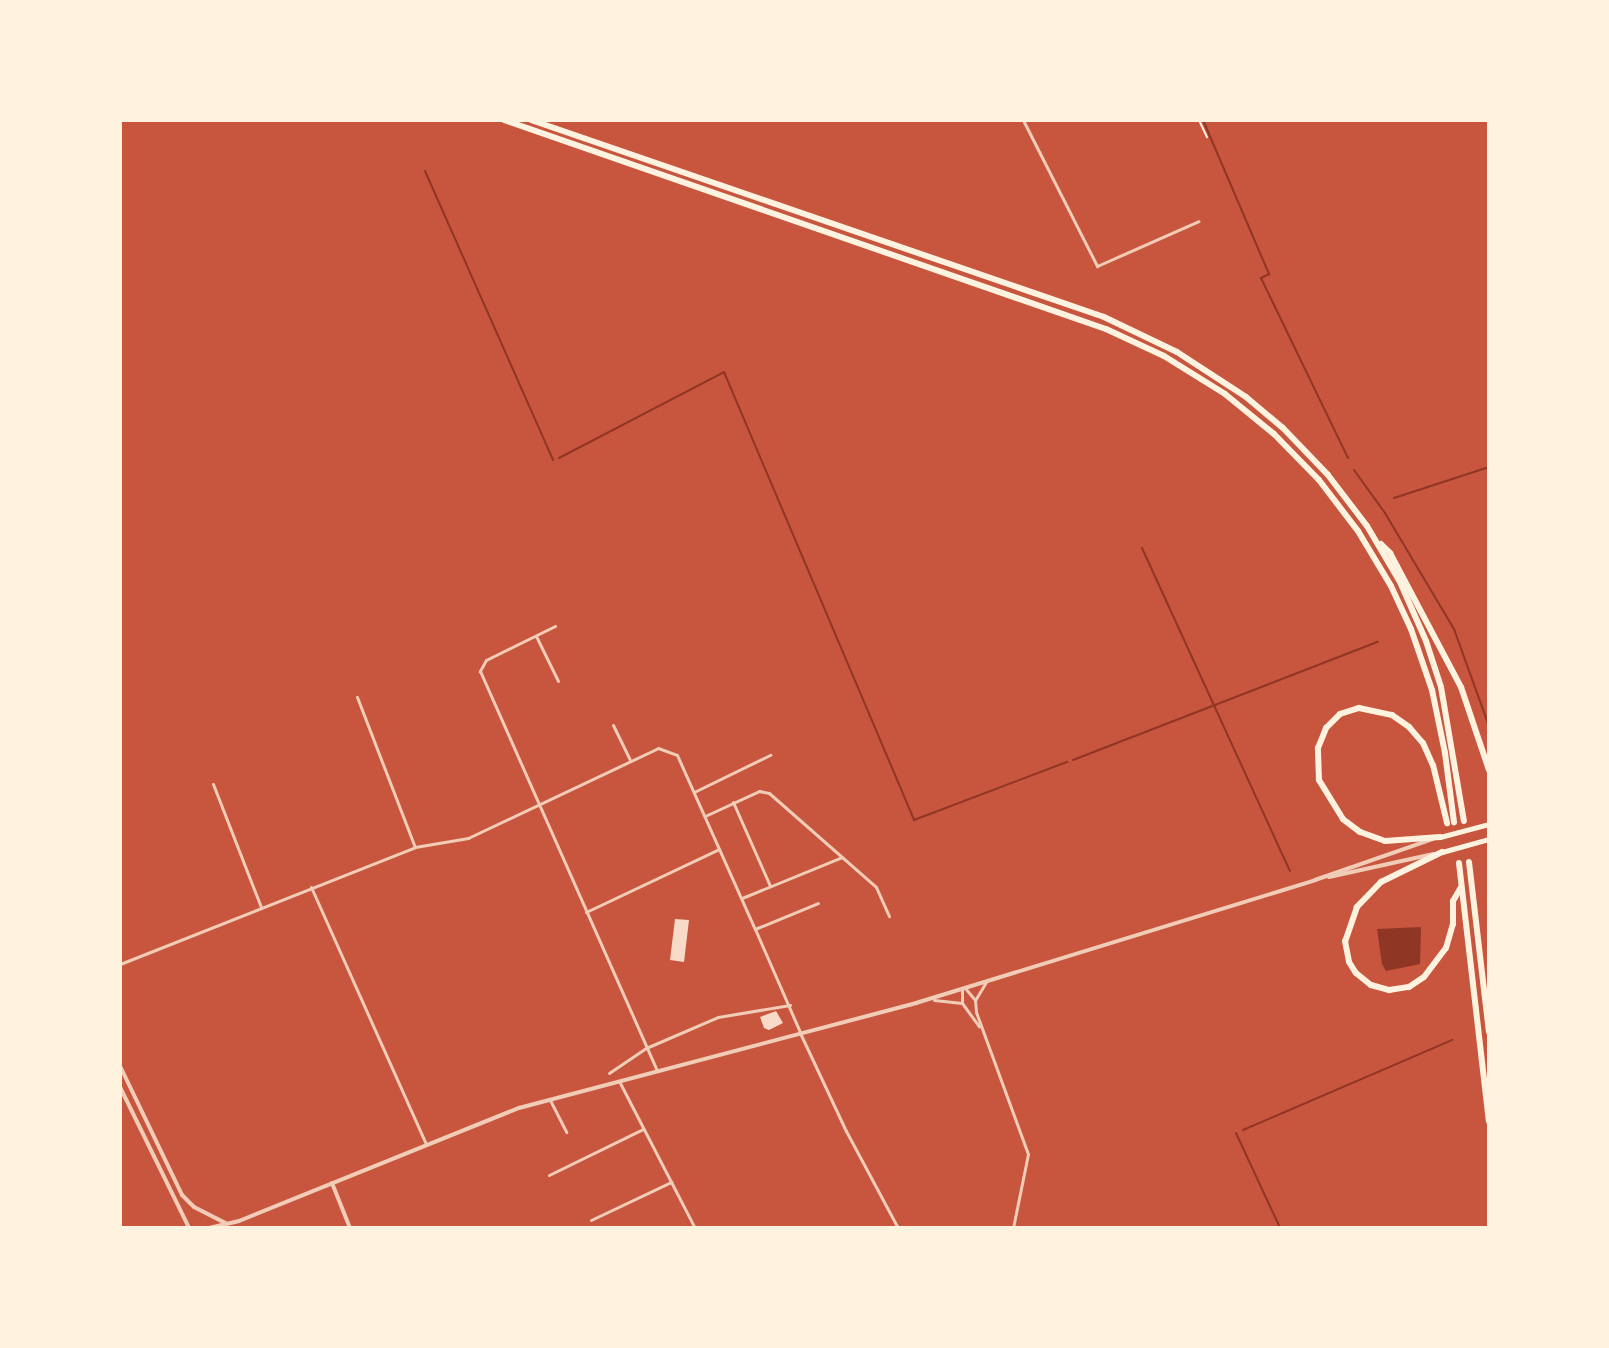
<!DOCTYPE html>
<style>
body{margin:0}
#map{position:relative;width:1609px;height:1348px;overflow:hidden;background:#c8553d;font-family:Literata,serif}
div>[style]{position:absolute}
.water>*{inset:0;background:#8f3625}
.stream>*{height:2px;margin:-1px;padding:0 1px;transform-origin:1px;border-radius:1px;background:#8f3625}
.building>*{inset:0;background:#f7dbc8}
.path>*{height:2px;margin:-1px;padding:0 1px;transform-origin:1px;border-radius:1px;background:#fff3e0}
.pedestrian>*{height:3px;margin:-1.5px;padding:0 1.5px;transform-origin:1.5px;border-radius:1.5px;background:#f1ccb7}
.minor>*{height:3px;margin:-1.5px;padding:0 1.5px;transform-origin:1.5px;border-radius:1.5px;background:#f1ccb7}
.tertiary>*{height:4px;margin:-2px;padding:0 2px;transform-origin:2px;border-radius:2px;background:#f1ccb7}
.secondary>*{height:5px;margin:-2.5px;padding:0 2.5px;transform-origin:2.5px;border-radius:2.5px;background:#fff3e0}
.motorway>*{height:6px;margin:-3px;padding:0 3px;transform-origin:3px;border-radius:3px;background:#fff3e0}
span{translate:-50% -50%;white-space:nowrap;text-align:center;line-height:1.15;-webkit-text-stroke:8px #fff3e0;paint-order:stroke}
.frame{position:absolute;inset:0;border:122px solid #fff3e0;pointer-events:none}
</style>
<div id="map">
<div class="water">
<div style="clip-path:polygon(1421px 927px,1420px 964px,1386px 971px,1382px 964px,1377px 929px)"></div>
</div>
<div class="stream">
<div style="left:1203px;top:120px;width:168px;rotate:66.8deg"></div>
<div style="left:1269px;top:274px;width:9px;rotate:153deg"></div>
<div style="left:1261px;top:278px;width:200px;rotate:64.2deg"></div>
<div style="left:425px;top:171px;width:316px;rotate:66.1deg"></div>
<div style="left:559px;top:458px;width:186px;rotate:-27.5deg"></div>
<div style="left:724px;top:372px;width:487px;rotate:67deg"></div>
<div style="left:914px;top:820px;width:164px;rotate:-20.8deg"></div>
<div style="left:1354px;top:470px;width:53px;rotate:54.2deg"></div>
<div style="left:1385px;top:513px;width:135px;rotate:59.3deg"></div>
<div style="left:1454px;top:629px;width:103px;rotate:70.2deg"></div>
<div style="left:1394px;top:498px;width:100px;rotate:-18.1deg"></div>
<div style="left:1142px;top:548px;width:355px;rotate:65.4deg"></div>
<div style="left:1073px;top:760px;width:327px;rotate:-21.2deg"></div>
<div style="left:1243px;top:1130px;width:228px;rotate:-23.3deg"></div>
<div style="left:1236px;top:1133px;width:105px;rotate:65.1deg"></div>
</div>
<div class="building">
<div style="clip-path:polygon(675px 919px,689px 920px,684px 962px,670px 960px)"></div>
<div style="clip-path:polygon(776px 1011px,783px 1023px,769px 1030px,764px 1028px,760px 1017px)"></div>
</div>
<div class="path">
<div style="left:1199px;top:120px;width:19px;rotate:65deg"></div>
</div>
<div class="pedestrian">
<div style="left:755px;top:929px;width:112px;rotate:66.4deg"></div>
<div style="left:646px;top:1048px;width:78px;rotate:-23.3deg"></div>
<div style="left:718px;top:1017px;width:73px;rotate:-9.5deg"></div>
</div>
<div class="minor">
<div style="left:1023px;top:120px;width:164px;rotate:63.1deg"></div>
<div style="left:1097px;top:266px;width:111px;rotate:-23.8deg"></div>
<div style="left:555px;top:626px;width:77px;rotate:153.8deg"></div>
<div style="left:486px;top:660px;width:13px;rotate:119deg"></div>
<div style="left:480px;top:671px;width:437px;rotate:66.1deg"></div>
<div style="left:536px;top:636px;width:50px;rotate:63.9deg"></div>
<div style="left:357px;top:697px;width:161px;rotate:68.9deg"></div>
<div style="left:613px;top:725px;width:39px;rotate:64deg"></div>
<div style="left:213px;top:784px;width:132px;rotate:68.7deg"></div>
<div style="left:694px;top:792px;width:85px;rotate:-26deg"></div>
<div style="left:733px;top:802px;width:92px;rotate:66.2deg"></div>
<div style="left:705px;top:816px;width:60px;rotate:-24.8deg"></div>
<div style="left:759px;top:791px;width:10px;rotate:11deg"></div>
<div style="left:769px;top:793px;width:142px;rotate:41.3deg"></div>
<div style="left:876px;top:887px;width:32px;rotate:66deg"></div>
<div style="left:311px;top:887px;width:282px;rotate:65.9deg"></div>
<div style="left:742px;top:898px;width:108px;rotate:-22.3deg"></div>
<div style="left:586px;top:912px;width:147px;rotate:-25.3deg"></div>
<div style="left:120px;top:964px;width:317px;rotate:-21.6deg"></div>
<div style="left:415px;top:847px;width:54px;rotate:-9.6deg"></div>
<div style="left:468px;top:838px;width:210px;rotate:-25.3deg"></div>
<div style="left:658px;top:748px;width:20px;rotate:20deg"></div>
<div style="left:677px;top:755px;width:191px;rotate:65.9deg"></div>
<div style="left:755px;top:929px;width:68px;rotate:-22.4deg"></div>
<div style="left:986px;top:982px;width:21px;rotate:121deg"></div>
<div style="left:975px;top:1000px;width:12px;rotate:85deg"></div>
<div style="left:976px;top:1012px;width:151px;rotate:69.9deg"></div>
<div style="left:1028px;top:1154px;width:76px;rotate:101.5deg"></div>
<div style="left:965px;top:988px;width:16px;rotate:50deg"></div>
<div style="left:962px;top:989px;width:14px;rotate:90deg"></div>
<div style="left:962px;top:1003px;width:29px;rotate:54deg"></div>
<div style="left:934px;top:1000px;width:28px;rotate:6deg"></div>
<div style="left:801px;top:1035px;width:106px;rotate:64.9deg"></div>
<div style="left:846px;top:1131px;width:110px;rotate:61.8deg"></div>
<div style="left:609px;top:1073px;width:45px;rotate:-34deg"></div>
<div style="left:619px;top:1081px;width:165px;rotate:62.7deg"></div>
<div style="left:550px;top:1100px;width:36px;rotate:63deg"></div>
<div style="left:549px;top:1175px;width:105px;rotate:-26.1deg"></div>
<div style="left:591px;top:1220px;width:89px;rotate:-25.4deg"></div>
</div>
<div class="tertiary">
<div style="left:1329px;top:877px;width:107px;rotate:-12.4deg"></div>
<div style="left:120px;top:1066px;width:143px;rotate:64.3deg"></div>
<div style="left:182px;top:1195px;width:17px;rotate:45deg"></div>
<div style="left:194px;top:1207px;width:36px;rotate:27deg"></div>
<div style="left:120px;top:1087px;width:157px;rotate:63.9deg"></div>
<div style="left:332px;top:1183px;width:48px;rotate:68.2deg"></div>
<div style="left:209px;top:1228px;width:31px;rotate:-13deg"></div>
<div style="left:239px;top:1221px;width:302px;rotate:-22deg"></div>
<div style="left:519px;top:1108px;width:411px;rotate:-14.8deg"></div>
<div style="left:916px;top:1003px;width:418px;rotate:-17.1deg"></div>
<div style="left:1315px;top:880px;width:125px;rotate:-19.2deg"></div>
</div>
<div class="secondary">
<div style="left:1440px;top:837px;width:51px;rotate:-14.9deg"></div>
<div style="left:1442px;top:852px;width:49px;rotate:-15.5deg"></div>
</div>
<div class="motorway">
<div style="left:504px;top:120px;width:637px;rotate:19.15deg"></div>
<div style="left:1106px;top:329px;width:64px;rotate:25deg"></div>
<div style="left:1164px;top:356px;width:72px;rotate:31.9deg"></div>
<div style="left:1225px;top:394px;width:63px;rotate:39.2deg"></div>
<div style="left:1274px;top:434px;width:64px;rotate:45.6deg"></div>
<div style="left:1319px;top:480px;width:64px;rotate:52.6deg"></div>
<div style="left:1358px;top:531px;width:64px;rotate:59deg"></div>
<div style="left:1391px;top:586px;width:47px;rotate:65.1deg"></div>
<div style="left:1411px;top:629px;width:65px;rotate:71deg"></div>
<div style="left:1432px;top:690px;width:64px;rotate:78.3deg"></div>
<div style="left:1445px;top:753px;width:70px;rotate:82.6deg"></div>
<div style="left:531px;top:120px;width:606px;rotate:18.97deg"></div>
<div style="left:1104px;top:317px;width:81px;rotate:25.6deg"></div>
<div style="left:1177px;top:352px;width:82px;rotate:33.1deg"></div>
<div style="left:1246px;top:397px;width:48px;rotate:40deg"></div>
<div style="left:1283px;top:428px;width:65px;rotate:46.2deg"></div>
<div style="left:1328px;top:475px;width:64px;rotate:52.6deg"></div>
<div style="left:1367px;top:526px;width:65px;rotate:59.5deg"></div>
<div style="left:1400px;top:582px;width:64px;rotate:66.2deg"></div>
<div style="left:1426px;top:641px;width:48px;rotate:71.9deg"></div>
<div style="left:1441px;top:687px;width:136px;rotate:80.3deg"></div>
<div style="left:1381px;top:544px;width:13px;rotate:45deg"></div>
<div style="left:1390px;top:553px;width:152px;rotate:62.1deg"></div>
<div style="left:1461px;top:687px;width:88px;rotate:71.4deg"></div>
<div style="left:1440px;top:837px;width:55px;rotate:175.8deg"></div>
<div style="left:1385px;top:841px;width:27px;rotate:-160deg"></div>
<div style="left:1360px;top:832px;width:21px;rotate:-143deg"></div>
<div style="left:1343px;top:819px;width:46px;rotate:-121.6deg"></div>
<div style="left:1319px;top:780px;width:32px;rotate:-92deg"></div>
<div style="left:1318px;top:748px;width:22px;rotate:-68deg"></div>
<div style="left:1326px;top:728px;width:20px;rotate:-45deg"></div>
<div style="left:1340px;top:714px;width:20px;rotate:-18deg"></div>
<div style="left:1359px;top:708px;width:34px;rotate:12deg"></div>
<div style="left:1392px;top:715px;width:21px;rotate:35deg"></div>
<div style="left:1409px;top:727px;width:21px;rotate:49deg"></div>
<div style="left:1423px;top:743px;width:24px;rotate:66deg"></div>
<div style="left:1433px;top:765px;width:60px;rotate:76.4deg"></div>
<div style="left:1442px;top:852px;width:68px;rotate:153.8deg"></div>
<div style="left:1381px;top:882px;width:35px;rotate:134deg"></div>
<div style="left:1357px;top:907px;width:36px;rotate:109deg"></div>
<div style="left:1345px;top:941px;width:21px;rotate:79deg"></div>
<div style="left:1349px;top:962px;width:13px;rotate:58deg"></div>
<div style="left:1356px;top:973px;width:19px;rotate:39deg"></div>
<div style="left:1371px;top:985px;width:19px;rotate:16deg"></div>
<div style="left:1389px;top:990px;width:20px;rotate:-9deg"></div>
<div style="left:1409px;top:987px;width:18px;rotate:-34deg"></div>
<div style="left:1424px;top:977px;width:36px;rotate:-53deg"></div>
<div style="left:1446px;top:948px;width:25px;rotate:-74deg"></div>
<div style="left:1453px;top:924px;width:23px;rotate:-90deg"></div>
<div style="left:1453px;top:901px;width:16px;rotate:-60deg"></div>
<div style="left:1469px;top:862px;width:171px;rotate:83.3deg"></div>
<div style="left:1459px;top:863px;width:260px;rotate:83.4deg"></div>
</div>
<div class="frame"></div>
</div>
